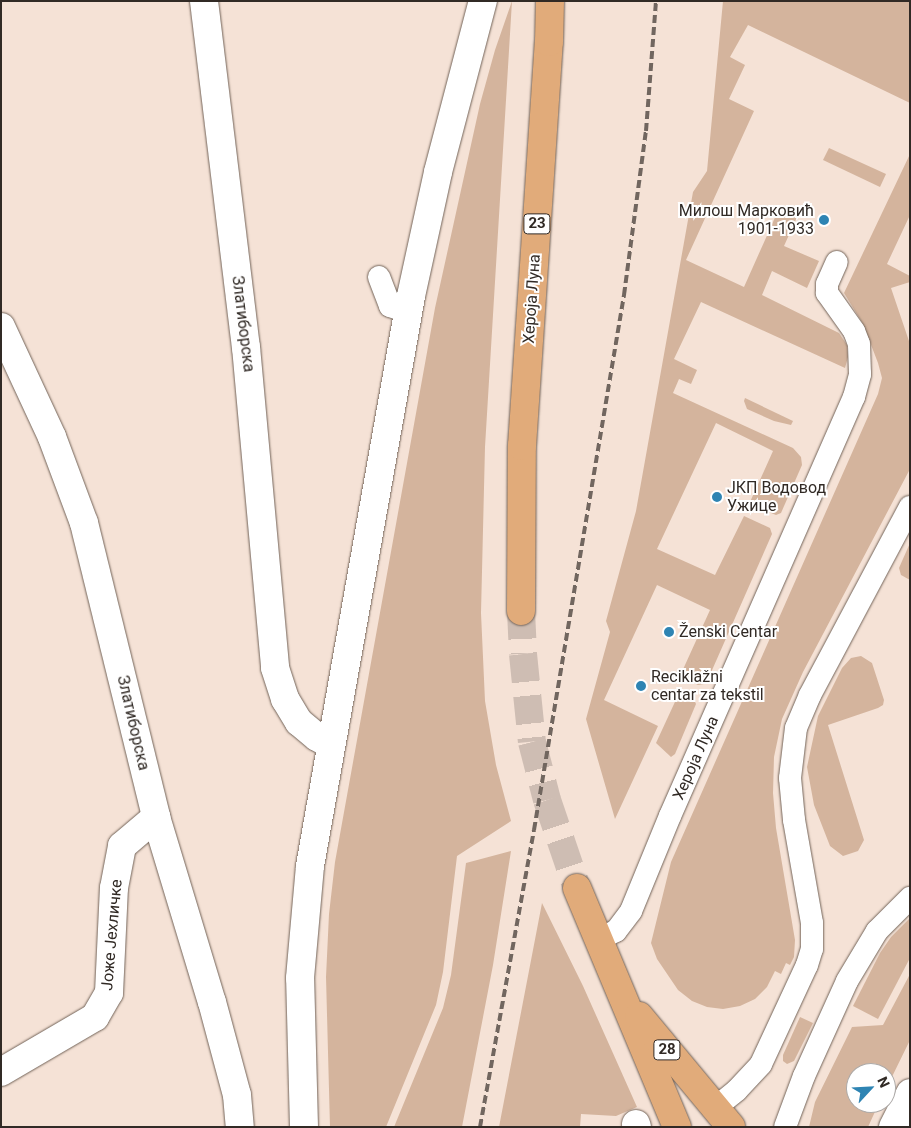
<!DOCTYPE html>
<meta charset="utf-8">
<style>
body{margin:0}
#map{position:relative;width:911px;height:1128px;overflow:hidden;background:#f5e2d6;font-family:Roboto,sans-serif}
div>[style]{position:absolute}
.green>*{inset:0;background:#d4b49d}
.primary-tunnel>*{height:28px;margin-top:-14px;transform-origin:0;background:repeating-linear-gradient(90deg,#cebdb3 0 28px,transparent 0 42px)}
.roads{filter:drop-shadow(0 0 1px #726358) drop-shadow(0 0 1px #726358)}
.service>*{height:22px;margin:-11px;padding:0 11px;transform-origin:11px;border-radius:11px;background:#fff}
.minor>*{height:28px;margin:-14px;padding:0 14px;transform-origin:14px;border-radius:14px;background:#fff}
.tertiary>*{height:28px;margin:-14px;padding:0 14px;transform-origin:14px;border-radius:14px;background:#fff}
.primary>*{height:28px;margin:-14px;padding:0 14px;transform-origin:14px;border-radius:14px;background:#e1ab7a}
.rail>*{height:4px;margin-top:-2px;transform-origin:0;background:repeating-linear-gradient(90deg,#71665f 0 8px,transparent 0 12px)}
.dots>*{width:14px;height:14px;translate:-50% -50%;box-sizing:border-box;border:2px solid #fff;border-radius:50%}
span{translate:-50% -50%;white-space:nowrap;text-align:center;line-height:1.15;-webkit-text-stroke:4px #fff;paint-order:stroke}
.shield-label span{padding:1px 4px;background:#fff;border:1px solid;border-radius:4px;-webkit-text-stroke-width:0}
.shield-label{font-size:15px;color:#312a25;font-weight:700}
.poi-label{font-size:16px;color:#312a25}
.right{translate:-100% -50%;text-align:right}
.left{translate:0 -50%;text-align:left}
.street-label{font-size:16px;color:#312a25}
.frame{position:absolute;inset:0;border:2px solid #312a25;pointer-events:none}
.north{position:absolute;left:846px;top:1063px;width:50px;height:50px;box-sizing:border-box;background:#fff;border:1px solid #adaaa8;border-radius:50%;rotate:65deg;font-size:14px;font-weight:700;line-height:20px;text-align:center;color:#312a25}
.north::after{content:'';display:block;margin:auto;width:18px;height:22px;background:#2e84b3;clip-path:polygon(50% 0,100% 100%,50% 72%,0 100%)}
</style>
<div id="map">
<div class="green">
<div style="clip-path:polygon(512px 1px,485px 447px,481px 613px,485px 701px,496px 765px,511px 821px,457px 856px,443px 972px,436px 1005px,386px 1127px,330px 1127px,326px 977px,329px 914px,335px 862px,435px 308px,480px 104px,495px 50px)"></div>
<div style="clip-path:polygon(723px 1px,909px 1px,910px 103px,748px 25px,730px 57px,745px 65px,729px 99px,754px 111px,686px 260px,744px 287px,777px 213px,785px 216px,787px 213px,797px 217px,784px 246px,819px 261px,807px 288px,772px 271px,762px 295px,839px 333px,847px 345px,848px 357px,845px 368px,701px 302px,674px 359px,697px 370px,691px 384px,679px 379px,673px 393px,793px 448px,801px 457px,802px 465px,781px 513px,776px 515px,766px 511px,750px 502px,773px 451px,716px 423px,657px 549px,715px 575px,744px 516px,770px 528px,772px 534px,709px 677px,704px 684px,698px 685px,680px 676px,710px 610px,657px 585px,604px 700px,658px 726px,615px 819px,586px 719px,610px 632px,606px 621px,636px 511px,693px 192px,707px 171px)"></div>
<div style="clip-path:polygon(829px 148px,886px 174px,880px 187px,823px 160px)"></div>
<div style="clip-path:polygon(910px 154px,910px 215px,887px 264px,910px 276px,910px 282px,891px 288px,910px 344px,910px 469px,803px 672px,782px 719px,774px 757px,773px 793px,776px 828px,795px 940px,794px 957px,790px 965px,786px 963px,781px 974px,775px 971px,767px 987px,755px 999px,740px 1006px,723px 1009px,707px 1007px,692px 1001px,678px 990px,657px 959px,651px 943px,671px 862px,878px 394px,882px 378px,878px 363px,863px 324px,844px 293px)"></div>
<div style="clip-path:polygon(745px 398px,793px 421px,791px 425px,774px 421px,747px 409px,744px 401px)"></div>
<div style="clip-path:polygon(910px 543px,910px 580px,901px 575px,899px 568px)"></div>
<div style="clip-path:polygon(861px 656px,872px 663px,884px 700px,883px 705px,878px 708px,828px 725px,864px 840px,858px 851px,843px 856px,830px 846px,814px 805px,807px 767px,818px 716px,842px 668px,851px 658px)"></div>
<div style="clip-path:polygon(680px 691px,693px 697px,696px 704px,675px 754px,671px 757px,656px 743px)"></div>
<div style="clip-path:polygon(511px 851px,493px 965px,462px 1127px,394px 1127px,443px 1008px,451px 975px,466px 863px)"></div>
<div style="clip-path:polygon(542px 903px,583px 986px,637px 1107px,616px 1116px,581px 1114px,580px 1127px,499px 1127px)"></div>
<div style="clip-path:polygon(910px 918px,910px 958px,878px 1019px,853px 1006px,880px 953px,891px 937px)"></div>
<div style="clip-path:polygon(910px 974px,910px 1040px,886px 1089px,886px 1073px,856px 1073px,856px 1103px,879px 1103px,868px 1127px,809px 1127px,815px 1102px,852px 1027px,883px 1025px)"></div>
<div style="clip-path:polygon(800px 1017px,813px 1023px,794px 1061px,787px 1064px,783px 1061px,783px 1055px)"></div>
</div>
<div class="primary-tunnel">
<div style="left:521px;top:611px;width:43px;rotate:87.3deg"></div>
<div style="left:523px;top:654px;width:88px;rotate:84.2deg"></div>
<div style="left:532px;top:742px;width:60px;rotate:75.5deg"></div>
<div style="left:547px;top:800px;width:93px;rotate:71.2deg"></div>
</div>
<div class="roads">
<div class="service">
<div style="left:379px;top:277px;width:31px;rotate:69deg"></div>
<div style="left:390px;top:306px;width:20px;rotate:18deg"></div>
<div style="left:598px;top:940px;width:20px;rotate:-27deg"></div>
<div style="left:616px;top:931px;width:25px;rotate:-53deg"></div>
<div style="left:631px;top:911px;width:103px;rotate:-67.7deg"></div>
<div style="left:670px;top:816px;width:458px;rotate:-66.3deg"></div>
<div style="left:854px;top:397px;width:24px;rotate:-75deg"></div>
<div style="left:860px;top:374px;width:30px;rotate:-92deg"></div>
<div style="left:859px;top:344px;width:14px;rotate:-111deg"></div>
<div style="left:854px;top:331px;width:47px;rotate:-125.4deg"></div>
<div style="left:827px;top:293px;width:9px;rotate:-90deg"></div>
<div style="left:827px;top:284px;width:24px;rotate:-66deg"></div>
<div style="left:715px;top:1108px;width:28px;rotate:-39deg"></div>
<div style="left:737px;top:1090px;width:35px;rotate:-47deg"></div>
<div style="left:761px;top:1064px;width:109px;rotate:-65.1deg"></div>
<div style="left:807px;top:965px;width:17px;rotate:-73deg"></div>
<div style="left:812px;top:949px;width:26px;rotate:-90deg"></div>
<div style="left:812px;top:923px;width:105px;rotate:-99.9deg"></div>
<div style="left:794px;top:820px;width:42px;rotate:-95.4deg"></div>
<div style="left:790px;top:778px;width:50px;rotate:-83.2deg"></div>
<div style="left:796px;top:728px;width:36px;rotate:-67deg"></div>
<div style="left:810px;top:695px;width:213px;rotate:-62deg"></div>
<div style="left:785px;top:1127px;width:54px;rotate:-69.6deg"></div>
<div style="left:804px;top:1076px;width:104px;rotate:-65.6deg"></div>
<div style="left:847px;top:981px;width:58px;rotate:-59deg"></div>
<div style="left:877px;top:931px;width:47px;rotate:-45deg"></div>
</div>
<div class="minor">
<div style="left:204px;top:1px;width:349px;rotate:83.1deg"></div>
<div style="left:246px;top:347px;width:322px;rotate:84.8deg"></div>
<div style="left:275px;top:668px;width:33px;rotate:72deg"></div>
<div style="left:285px;top:699px;width:27px;rotate:59deg"></div>
<div style="left:299px;top:722px;width:23px;rotate:40deg"></div>
<div style="left:317px;top:737px;width:16px;rotate:30deg"></div>
<div style="left:1px;top:1072px;width:109px;rotate:-30.3deg"></div>
<div style="left:95px;top:1017px;width:28px;rotate:-60deg"></div>
<div style="left:109px;top:993px;width:105px;rotate:-87.3deg"></div>
<div style="left:114px;top:888px;width:43px;rotate:-79.2deg"></div>
<div style="left:122px;top:846px;width:45px;rotate:-40.5deg"></div>
<div style="left:636px;top:1124px;width:3px;rotate:72deg"></div>
<div style="left:893px;top:1127px;width:38px;rotate:-63deg"></div>
</div>
<div class="tertiary">
<div style="left:1px;top:327px;width:121px;rotate:65.1deg"></div>
<div style="left:52px;top:437px;width:92px;rotate:69.6deg"></div>
<div style="left:84px;top:523px;width:303px;rotate:76.2deg"></div>
<div style="left:156px;top:817px;width:193px;rotate:73.2deg"></div>
<div style="left:212px;top:1002px;width:96px;rotate:75deg"></div>
<div style="left:237px;top:1095px;width:32px;rotate:85deg"></div>
<div style="left:304px;top:1127px;width:149px;rotate:-91.5deg"></div>
<div style="left:300px;top:978px;width:112px;rotate:-84.9deg"></div>
<div style="left:310px;top:866px;width:579px;rotate:-79.95deg"></div>
<div style="left:411px;top:296px;width:127px;rotate:-77.7deg"></div>
<div style="left:438px;top:172px;width:177px;rotate:-75.3deg"></div>
</div>
<div class="primary">
<div style="left:521px;top:611px;width:165px;rotate:-89.7deg"></div>
<div style="left:522px;top:446px;width:405px;rotate:-86.2deg"></div>
<div style="left:549px;top:42px;width:41px;rotate:-88.6deg"></div>
<div style="left:577px;top:888px;width:259px;rotate:67.3deg"></div>
<div style="left:639px;top:1016px;width:144px;rotate:50.3deg"></div>
</div>
</div>
<div class="rail">
<div style="left:480px;top:1127px;width:302px;rotate:-79.7deg"></div>
<div style="left:534px;top:830px;width:543px;rotate:-80.45deg"></div>
<div style="left:624px;top:295px;width:165px;rotate:-82.4deg"></div>
<div style="left:646px;top:131px;width:130px;rotate:-85.6deg"></div>
</div>
<div class="dots">
<div style="left:824px;top:220px;background:#2e84b3"></div>
<div style="left:717px;top:497px;background:#2e84b3"></div>
<div style="left:669px;top:632px;background:#2e84b3"></div>
<div style="left:641px;top:686px;background:#2e84b3"></div>
</div>
<div class="shield-label">
<span style="left:537px;top:224px">23</span>
<span style="left:667px;top:1050px">28</span>
</div>
<div class="poi-label">
<span class="right" style="left:814px;top:220px">Милош Марковић<br>1901-1933</span>
<span class="left" style="left:727px;top:497px">ЈКП Водовод<br>Ужице</span>
<span class="left" style="left:679px;top:632px">Ženski Centar</span>
<span class="left" style="left:651px;top:686px">Reciklažni<br>centar za tekstil</span>
</div>
<div class="street-label">
<span style="left:532px;top:299px;rotate:-86deg">Хероја Луна</span>
<span style="left:243px;top:324px;rotate:83deg">Златиборска</span>
<span style="left:133px;top:723px;rotate:77deg">Златиборска</span>
<span style="left:696px;top:758px;rotate:-66deg">Хероја Луна</span>
<span style="left:112px;top:935px;rotate:-85deg">Јоже Јехличке</span>
</div>
<div class="frame"></div>
<div class="north">N</div>
</div>
